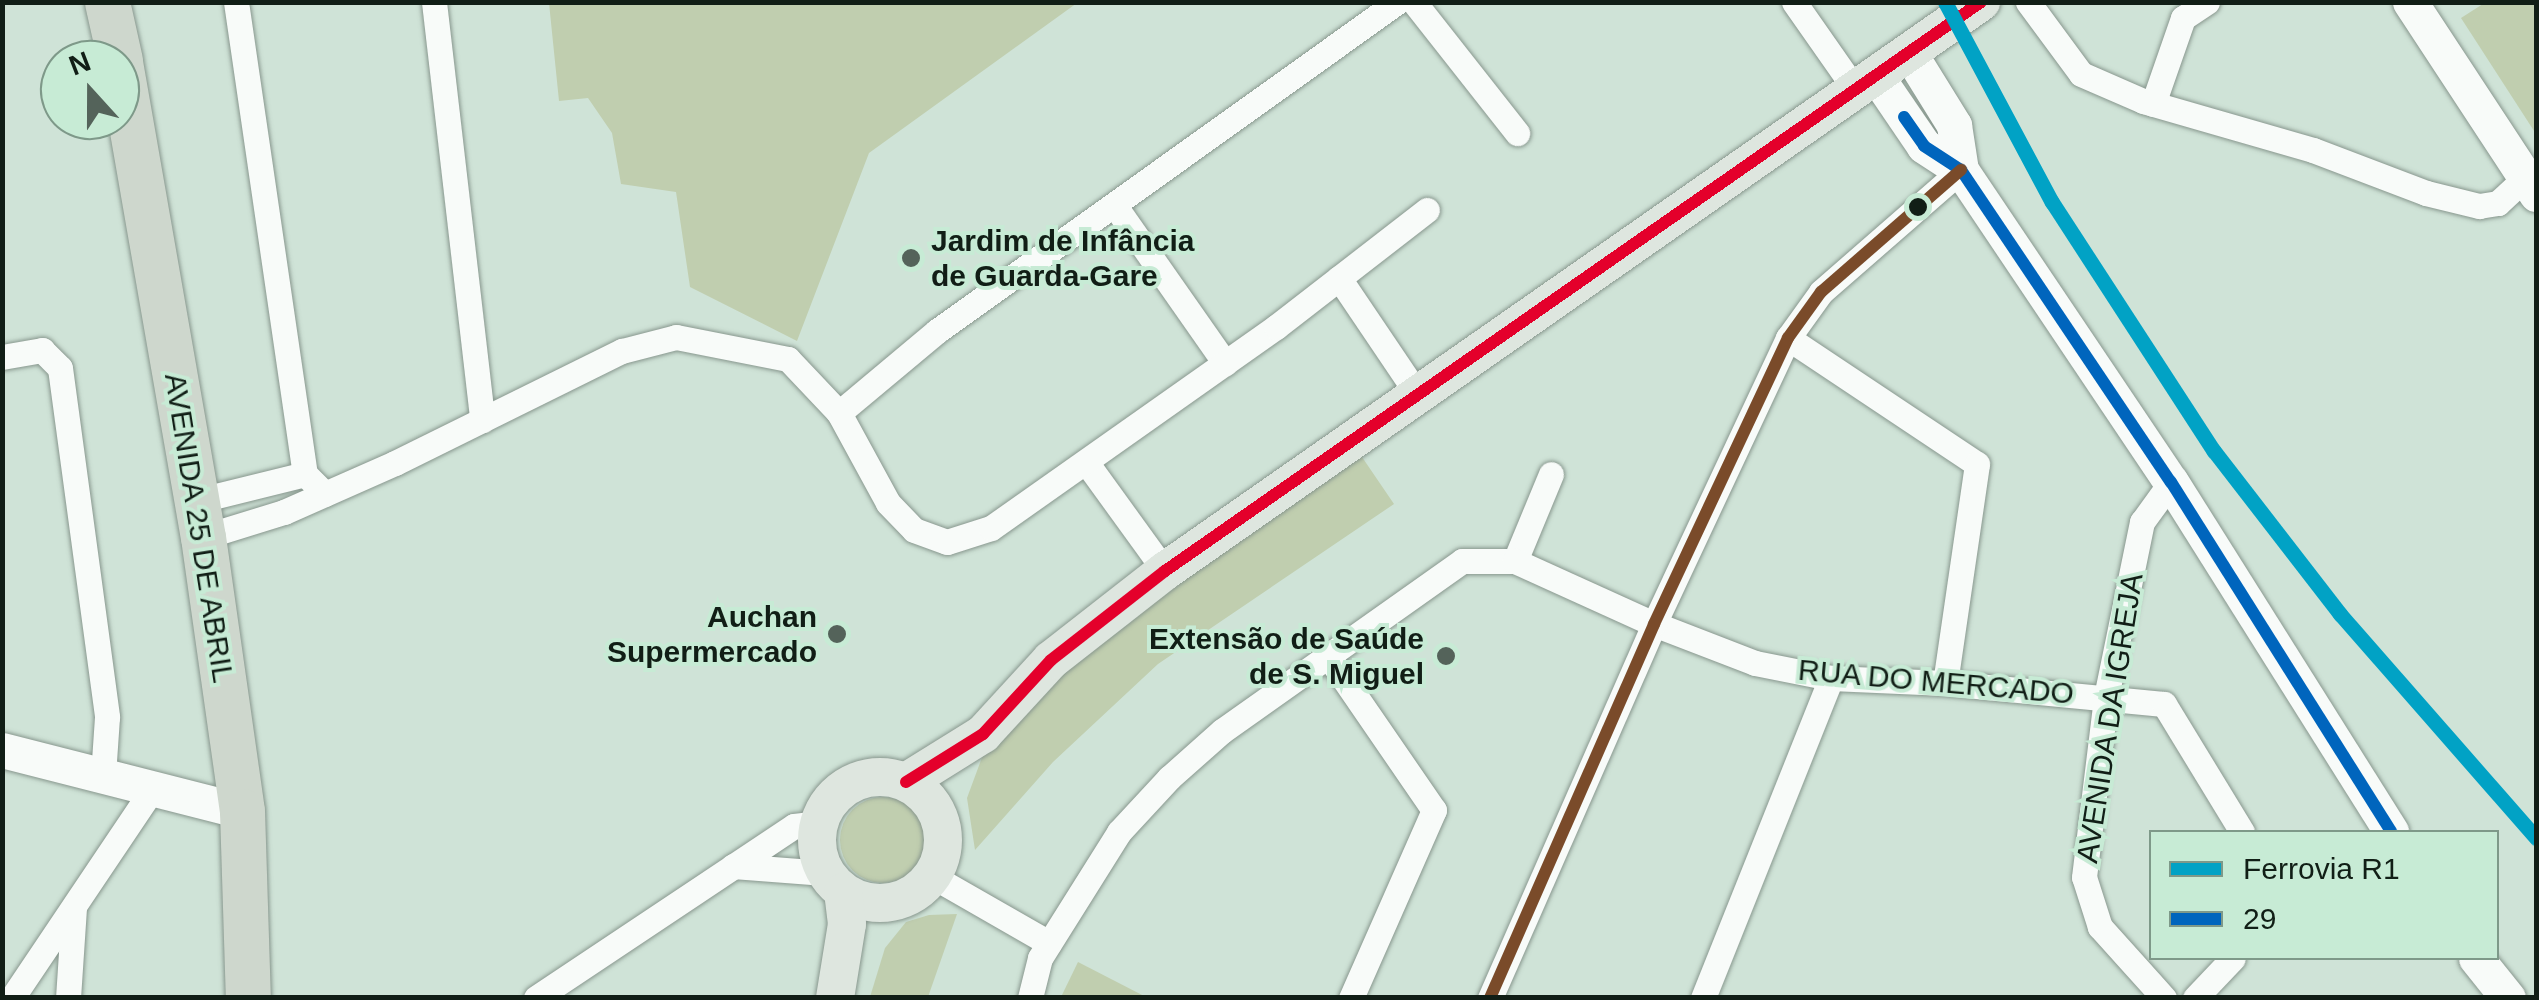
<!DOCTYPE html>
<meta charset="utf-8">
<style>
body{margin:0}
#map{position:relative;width:2539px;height:1000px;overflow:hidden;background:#cfe3d7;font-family:Arial,sans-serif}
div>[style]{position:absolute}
.green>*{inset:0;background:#c0ceaf}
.round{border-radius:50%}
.roads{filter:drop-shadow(0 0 2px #88978e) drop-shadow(0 0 2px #88978e)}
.street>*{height:25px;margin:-12.5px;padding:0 12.5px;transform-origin:12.5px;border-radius:12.5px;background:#f8fbf9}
.secondary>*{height:35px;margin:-17.5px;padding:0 17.5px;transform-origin:17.5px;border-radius:17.5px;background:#f8fbf9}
.primary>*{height:38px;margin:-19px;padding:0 19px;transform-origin:19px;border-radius:19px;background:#dee6df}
.primary>.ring{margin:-19px;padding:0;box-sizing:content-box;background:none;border:38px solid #dee6df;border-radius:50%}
.highway>*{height:45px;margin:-22.5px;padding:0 22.5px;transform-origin:22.5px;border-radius:22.5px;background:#ced7cd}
.bus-1>*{height:12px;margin:-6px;padding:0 6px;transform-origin:6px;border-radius:6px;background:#0065bd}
.bus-2>*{height:12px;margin:-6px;padding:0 6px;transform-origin:6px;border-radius:6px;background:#e4002b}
.bus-3>*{height:12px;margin:-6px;padding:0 6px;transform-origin:6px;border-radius:6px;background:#7a4b2a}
.rail-1>*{height:15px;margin:-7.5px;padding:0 7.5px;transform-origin:7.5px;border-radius:7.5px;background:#01a2c5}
.dots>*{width:28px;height:28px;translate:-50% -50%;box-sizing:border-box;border:5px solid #c7ebd5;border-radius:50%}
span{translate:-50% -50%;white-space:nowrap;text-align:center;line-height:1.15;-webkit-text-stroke:8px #c7ebd5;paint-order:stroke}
.poi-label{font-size:30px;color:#111e16;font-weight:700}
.left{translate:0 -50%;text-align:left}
.right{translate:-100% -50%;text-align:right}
.street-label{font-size:30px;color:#111e16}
.frame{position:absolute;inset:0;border:5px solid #111e16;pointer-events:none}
.legend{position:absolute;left:2149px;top:830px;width:350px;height:130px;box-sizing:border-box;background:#c7ebd5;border:2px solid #7e9989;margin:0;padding:12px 18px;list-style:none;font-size:30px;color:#111e16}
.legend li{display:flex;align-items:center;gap:20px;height:50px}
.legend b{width:50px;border:2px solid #7e9989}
.north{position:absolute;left:40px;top:40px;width:100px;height:100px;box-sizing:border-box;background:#c7ebd5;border:2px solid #7e9989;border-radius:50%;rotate:339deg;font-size:28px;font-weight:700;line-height:40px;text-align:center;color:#111e16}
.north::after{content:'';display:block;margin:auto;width:35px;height:45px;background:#54635a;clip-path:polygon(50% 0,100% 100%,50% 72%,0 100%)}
</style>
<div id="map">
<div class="green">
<div style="clip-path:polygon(2486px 2px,2536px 3px,2536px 134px,2461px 18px)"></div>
<div style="clip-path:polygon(549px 3px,549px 2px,1077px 3px,869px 153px,797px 341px,690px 287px,676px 192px,621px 184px,612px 133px,588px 98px,559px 101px)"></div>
<div style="clip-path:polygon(1362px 457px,1394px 504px,1158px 664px,1053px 762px,975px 850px,967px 798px,984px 752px,1059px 663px,1250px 529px)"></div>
<div class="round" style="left:840px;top:797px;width:86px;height:86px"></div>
<div style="clip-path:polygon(957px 914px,928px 997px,870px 997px,885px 948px,906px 922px,929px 915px)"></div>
<div style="clip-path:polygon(1078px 962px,1146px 997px,1061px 997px)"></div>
</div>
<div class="roads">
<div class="street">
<div style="left:236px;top:2px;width:477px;rotate:81.7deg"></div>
<div style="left:305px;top:474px;width:28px;rotate:45deg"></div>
<div style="left:434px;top:2px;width:421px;rotate:83.4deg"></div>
<div style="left:1414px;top:2px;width:167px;rotate:51.8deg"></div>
<div style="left:1794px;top:2px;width:110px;rotate:55deg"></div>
<div style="left:2028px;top:2px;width:89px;rotate:53.6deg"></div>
<div style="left:2081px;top:74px;width:68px;rotate:23.5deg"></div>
<div style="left:2143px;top:101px;width:177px;rotate:16.1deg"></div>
<div style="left:2313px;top:150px;width:121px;rotate:20.8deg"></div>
<div style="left:2426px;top:193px;width:55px;rotate:13.8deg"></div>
<div style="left:2479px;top:206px;width:19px;rotate:-9deg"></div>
<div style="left:2498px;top:203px;width:38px;rotate:-43deg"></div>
<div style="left:2153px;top:104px;width:91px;rotate:-70.8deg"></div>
<div style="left:2183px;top:18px;width:29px;rotate:-34deg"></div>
<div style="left:1115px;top:206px;width:192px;rotate:55deg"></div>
<div style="left:1339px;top:278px;width:141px;rotate:56deg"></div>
<div style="left:1788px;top:338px;width:227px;rotate:33.7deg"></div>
<div style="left:1977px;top:464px;width:221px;rotate:98.3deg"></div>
<div style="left:2px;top:357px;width:41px;rotate:-9.9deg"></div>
<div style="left:42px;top:350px;width:25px;rotate:45deg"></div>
<div style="left:60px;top:368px;width:352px;rotate:82.3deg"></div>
<div style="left:107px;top:717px;width:59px;rotate:93.9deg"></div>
<div style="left:839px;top:413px;width:128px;rotate:-39.9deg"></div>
<div style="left:937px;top:331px;width:566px;rotate:-35.57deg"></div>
<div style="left:1086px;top:462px;width:135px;rotate:54.1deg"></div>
<div style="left:196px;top:501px;width:112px;rotate:-13.9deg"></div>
<div style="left:203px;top:537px;width:85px;rotate:-17.2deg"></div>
<div style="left:284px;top:512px;width:121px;rotate:-23.8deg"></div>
<div style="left:395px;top:463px;width:253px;rotate:-26.3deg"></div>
<div style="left:622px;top:351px;width:56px;rotate:-14.5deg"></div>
<div style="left:676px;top:337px;width:114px;rotate:11.1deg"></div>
<div style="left:788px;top:359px;width:74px;rotate:46.6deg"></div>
<div style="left:839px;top:413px;width:102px;rotate:61.4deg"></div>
<div style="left:888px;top:503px;width:37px;rotate:46deg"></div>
<div style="left:914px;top:530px;width:35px;rotate:20deg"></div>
<div style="left:947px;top:542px;width:46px;rotate:-17.7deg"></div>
<div style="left:991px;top:528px;width:349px;rotate:-35.2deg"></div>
<div style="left:1276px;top:327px;width:191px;rotate:-37.8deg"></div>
<div style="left:1515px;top:561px;width:94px;rotate:-67.5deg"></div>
<div style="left:1328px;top:656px;width:187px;rotate:55.5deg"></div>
<div style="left:1434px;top:810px;width:206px;rotate:113.8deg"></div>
<div style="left:733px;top:866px;width:92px;rotate:4.4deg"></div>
<div style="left:932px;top:876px;width:135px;rotate:29.8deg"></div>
<div style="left:12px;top:998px;width:253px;rotate:-56.1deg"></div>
<div style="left:68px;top:998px;width:90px;rotate:-86.2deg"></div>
<div style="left:536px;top:998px;width:310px;rotate:-33.7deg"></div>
<div style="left:794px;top:826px;width:24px;rotate:-7deg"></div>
<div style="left:1030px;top:998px;width:41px;rotate:-76deg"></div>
<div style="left:1040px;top:958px;width:149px;rotate:-57.9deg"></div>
<div style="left:1119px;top:832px;width:74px;rotate:-47.2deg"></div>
<div style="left:1169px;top:778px;width:71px;rotate:-41.6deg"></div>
<div style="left:1222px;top:731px;width:294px;rotate:-35.3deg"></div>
<div style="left:1462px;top:561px;width:53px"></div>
<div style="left:1515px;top:561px;width:153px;rotate:24.4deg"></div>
<div style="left:1654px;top:624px;width:108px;rotate:21.1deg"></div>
<div style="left:1755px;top:663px;width:77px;rotate:11.2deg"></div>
<div style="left:1831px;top:678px;width:114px;rotate:2.5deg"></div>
<div style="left:1945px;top:683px;width:220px;rotate:5.5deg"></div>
<div style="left:2164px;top:704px;width:150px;rotate:58.6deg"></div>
<div style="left:1490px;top:998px;width:408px;rotate:-66.3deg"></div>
<div style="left:1654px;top:624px;width:316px;rotate:-64.9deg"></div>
<div style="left:1788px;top:338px;width:57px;rotate:-54.3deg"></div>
<div style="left:1821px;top:292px;width:186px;rotate:-41.1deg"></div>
<div style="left:1703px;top:998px;width:345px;rotate:-68.2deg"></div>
<div style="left:2164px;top:998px;width:96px;rotate:-132deg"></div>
<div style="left:2100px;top:927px;width:52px;rotate:-107.7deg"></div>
<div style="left:2084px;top:877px;width:181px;rotate:-83deg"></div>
<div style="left:2106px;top:697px;width:179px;rotate:-78.4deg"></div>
<div style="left:2142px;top:522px;width:49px;rotate:-54.1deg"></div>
<div style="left:2195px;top:998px;width:55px;rotate:-46.5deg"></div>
</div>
<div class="secondary">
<div style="left:2410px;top:2px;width:230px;rotate:56.7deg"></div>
<div style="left:1910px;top:54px;width:84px;rotate:58.2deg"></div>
<div style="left:1954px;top:125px;width:46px;rotate:81.2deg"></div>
<div style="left:1877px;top:77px;width:83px;rotate:55.7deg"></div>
<div style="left:1924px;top:146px;width:44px;rotate:33deg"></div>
<div style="left:1961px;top:170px;width:376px;rotate:56.1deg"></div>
<div style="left:2171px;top:482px;width:413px;rotate:57.8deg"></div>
<div style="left:2px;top:750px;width:248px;rotate:14.3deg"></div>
<div style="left:2476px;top:958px;width:51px;rotate:51.3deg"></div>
</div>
<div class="primary">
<div class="ring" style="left:817px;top:777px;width:88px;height:88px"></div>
<div style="left:906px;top:782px;width:91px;rotate:-31.9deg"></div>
<div style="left:983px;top:734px;width:100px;rotate:-47.4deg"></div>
<div style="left:1051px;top:660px;width:145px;rotate:-38deg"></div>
<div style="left:1165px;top:571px;width:995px;rotate:-34.89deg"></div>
<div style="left:835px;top:998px;width:75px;rotate:-80.8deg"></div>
<div style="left:847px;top:924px;width:32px;rotate:-97deg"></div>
</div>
<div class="highway">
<div style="left:107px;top:2px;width:59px;rotate:77.4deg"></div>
<div style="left:120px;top:62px;width:482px;rotate:80.1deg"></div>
<div style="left:203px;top:537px;width:277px;rotate:81.9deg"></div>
<div style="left:242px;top:811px;width:187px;rotate:88.2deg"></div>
</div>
</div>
<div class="bus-1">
<div style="left:1904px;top:117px;width:35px;rotate:55deg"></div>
<div style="left:1924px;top:146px;width:44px;rotate:33deg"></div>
<div style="left:1961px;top:170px;width:376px;rotate:56.1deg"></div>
<div style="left:2171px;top:482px;width:413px;rotate:57.8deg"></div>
</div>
<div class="bus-2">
<div style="left:906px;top:782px;width:91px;rotate:-31.9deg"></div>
<div style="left:983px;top:734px;width:100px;rotate:-47.4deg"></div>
<div style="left:1051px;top:660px;width:145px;rotate:-38deg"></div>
<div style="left:1165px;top:571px;width:995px;rotate:-34.89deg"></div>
</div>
<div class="bus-3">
<div style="left:1490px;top:998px;width:408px;rotate:-66.3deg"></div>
<div style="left:1654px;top:624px;width:316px;rotate:-64.9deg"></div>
<div style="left:1788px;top:338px;width:57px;rotate:-54.3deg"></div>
<div style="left:1821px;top:292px;width:186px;rotate:-41.1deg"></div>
</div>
<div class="rail-1">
<div style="left:1945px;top:2px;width:227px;rotate:61.9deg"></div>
<div style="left:2052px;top:202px;width:297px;rotate:57deg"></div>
<div style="left:2214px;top:451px;width:206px;rotate:52.3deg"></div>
<div style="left:2340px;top:614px;width:298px;rotate:48.8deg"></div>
</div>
<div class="dots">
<div style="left:1918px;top:207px;background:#111e16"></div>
<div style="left:911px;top:258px;background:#54635a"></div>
<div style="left:837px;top:634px;background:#54635a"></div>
<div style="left:1446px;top:656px;background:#54635a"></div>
</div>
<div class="poi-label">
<span class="left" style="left:931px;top:258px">Jardim de Infância<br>de Guarda-Gare</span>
<span class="right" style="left:817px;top:634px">Auchan<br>Supermercado</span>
<span class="right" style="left:1424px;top:656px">Extensão de Saúde<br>de S. Miguel</span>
</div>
<div class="street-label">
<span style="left:199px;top:528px;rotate:81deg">AVENIDA 25 DE ABRIL</span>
<span style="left:1936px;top:682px;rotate:5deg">RUA DO MERCADO</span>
<span style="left:2110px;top:718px;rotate:-81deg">AVENIDA DA IGREJA</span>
</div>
<div class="frame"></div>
<ul class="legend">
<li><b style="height:12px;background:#01a2c5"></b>Ferrovia R1</li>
<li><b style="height:12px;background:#0065bd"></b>29</li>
</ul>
<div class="north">N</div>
</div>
